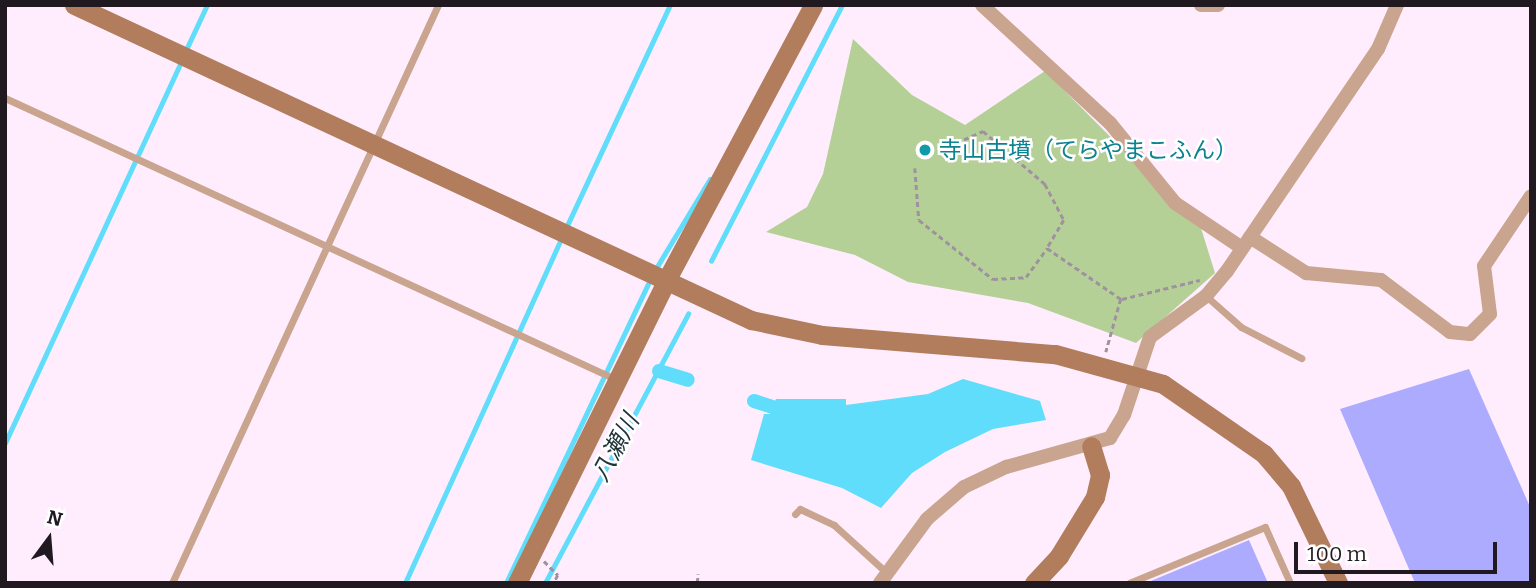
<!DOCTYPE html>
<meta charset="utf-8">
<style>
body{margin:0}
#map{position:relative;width:1536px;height:588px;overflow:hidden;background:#ffedfe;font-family:Bitter,"Noto Sans JP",serif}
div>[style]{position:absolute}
.green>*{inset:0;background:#b5d097}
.water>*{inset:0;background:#5fddfa}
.stream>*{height:4.5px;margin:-2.25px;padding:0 2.25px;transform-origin:2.25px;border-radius:2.25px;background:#5fddfa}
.canal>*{height:14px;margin:-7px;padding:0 7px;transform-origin:7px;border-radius:7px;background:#5fddfa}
.building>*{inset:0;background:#adabfe}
.path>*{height:2.5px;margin-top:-1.25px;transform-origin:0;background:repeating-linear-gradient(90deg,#9f929f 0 5px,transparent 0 8.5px)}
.lane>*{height:7px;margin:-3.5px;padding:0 3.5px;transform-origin:3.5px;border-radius:3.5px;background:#c9a48e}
.street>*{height:14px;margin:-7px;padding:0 7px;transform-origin:7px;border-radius:7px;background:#c9a48e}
.secondary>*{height:19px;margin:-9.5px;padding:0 9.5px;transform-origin:9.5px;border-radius:9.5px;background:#b17d5c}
.dots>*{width:19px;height:19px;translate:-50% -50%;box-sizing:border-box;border:4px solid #fff;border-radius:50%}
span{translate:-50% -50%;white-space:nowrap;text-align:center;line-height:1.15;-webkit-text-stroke:5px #fff;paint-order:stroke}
.culture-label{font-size:23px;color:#0d838f}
.left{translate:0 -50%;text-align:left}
.water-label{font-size:24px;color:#1e3439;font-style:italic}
.frame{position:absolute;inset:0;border:7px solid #201a20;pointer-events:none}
.north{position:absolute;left:14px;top:504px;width:70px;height:70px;-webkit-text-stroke:5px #fff;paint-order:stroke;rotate:16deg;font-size:19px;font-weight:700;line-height:28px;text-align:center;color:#201a20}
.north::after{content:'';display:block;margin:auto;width:24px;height:32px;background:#201a20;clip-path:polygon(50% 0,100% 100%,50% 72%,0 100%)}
.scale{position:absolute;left:1294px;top:542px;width:203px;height:32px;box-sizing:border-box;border:4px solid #201a20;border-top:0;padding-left:9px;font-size:21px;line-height:24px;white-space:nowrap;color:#201a20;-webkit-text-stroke:5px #fff;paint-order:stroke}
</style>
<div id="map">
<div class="green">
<div style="clip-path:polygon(853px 39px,912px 95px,965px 125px,1045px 71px,1201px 228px,1215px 273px,1136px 343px,1028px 303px,908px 282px,855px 255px,766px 232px,807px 207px,823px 174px)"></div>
</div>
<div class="water">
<div style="clip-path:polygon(963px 379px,1040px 401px,1046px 420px,993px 429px,945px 452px,912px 473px,881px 508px,842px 488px,751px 460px,764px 414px,770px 414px,776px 399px,846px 399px,846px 405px,928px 394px)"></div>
</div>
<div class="stream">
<div style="left:185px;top:52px;width:52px;rotate:-64.9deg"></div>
<div style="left:565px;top:230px;width:248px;rotate:-65deg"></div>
<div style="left:711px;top:261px;width:288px;rotate:-62.9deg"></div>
<div style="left:655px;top:270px;width:106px;rotate:-58.9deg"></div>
<div style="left:5px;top:443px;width:422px;rotate:-65.2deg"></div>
<div style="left:405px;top:583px;width:380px;rotate:-65.6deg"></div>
<div style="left:506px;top:583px;width:338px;rotate:-64.6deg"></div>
<div style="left:545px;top:583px;width:305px;rotate:-62deg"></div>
</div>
<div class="canal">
<div style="left:659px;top:371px;width:30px;rotate:17deg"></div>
<div style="left:754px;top:401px;width:20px;rotate:18deg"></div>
</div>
<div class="building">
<div style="clip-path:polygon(1469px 369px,1531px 509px,1531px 583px,1415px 583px,1340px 409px)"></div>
<div style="clip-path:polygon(1249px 540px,1268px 583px,1146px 583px)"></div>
</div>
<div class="path">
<div style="left:956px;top:143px;width:30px;rotate:-24deg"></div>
<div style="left:983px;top:131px;width:82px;rotate:40.5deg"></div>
<div style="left:1045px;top:184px;width:41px;rotate:62.2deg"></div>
<div style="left:1064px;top:220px;width:33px;rotate:121deg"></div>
<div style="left:915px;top:168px;width:52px;rotate:85.6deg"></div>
<div style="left:919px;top:220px;width:95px;rotate:38.6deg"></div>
<div style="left:993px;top:279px;width:33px;rotate:-3deg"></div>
<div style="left:1026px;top:277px;width:36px;rotate:-54deg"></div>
<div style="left:1047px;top:248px;width:90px;rotate:34.6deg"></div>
<div style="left:1121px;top:299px;width:55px;rotate:105.8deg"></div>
<div style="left:1122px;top:299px;width:80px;rotate:-13.7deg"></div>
<div style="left:544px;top:561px;width:20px;rotate:45deg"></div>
<div style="left:558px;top:575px;width:9px;rotate:117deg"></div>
<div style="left:697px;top:583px;width:9px;rotate:-84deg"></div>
</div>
<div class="lane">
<div style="left:5px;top:98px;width:672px;rotate:24.73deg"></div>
<div style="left:1206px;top:296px;width:47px;rotate:41.5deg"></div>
<div style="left:1241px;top:327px;width:68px;rotate:27.3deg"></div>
<div style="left:795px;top:514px;width:7px;rotate:-45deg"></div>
<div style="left:800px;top:509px;width:38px;rotate:25deg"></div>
<div style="left:834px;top:525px;width:72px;rotate:42.2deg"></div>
<div style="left:172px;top:583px;width:636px;rotate:-65.29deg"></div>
<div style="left:1129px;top:583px;width:147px;rotate:-22.4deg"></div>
<div style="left:1265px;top:527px;width:61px;rotate:65.9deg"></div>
</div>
<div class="street">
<div style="left:982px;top:5px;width:174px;rotate:42.7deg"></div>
<div style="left:1110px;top:123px;width:103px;rotate:50.9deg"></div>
<div style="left:1175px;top:203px;width:81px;rotate:33.9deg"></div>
<div style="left:1201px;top:5px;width:17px"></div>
<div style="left:1250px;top:237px;width:67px;rotate:32.7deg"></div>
<div style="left:1306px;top:273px;width:75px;rotate:5.3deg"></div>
<div style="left:1381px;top:280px;width:86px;rotate:37deg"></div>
<div style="left:1450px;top:332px;width:20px;rotate:6deg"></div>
<div style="left:1470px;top:334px;width:28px;rotate:-45deg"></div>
<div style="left:1490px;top:314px;width:48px;rotate:-97.1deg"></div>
<div style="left:1484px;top:266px;width:84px;rotate:-56.1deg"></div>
<div style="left:880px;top:583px;width:79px;rotate:-53.7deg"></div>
<div style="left:927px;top:519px;width:49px;rotate:-40.9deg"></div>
<div style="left:964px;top:487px;width:47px;rotate:-25.5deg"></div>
<div style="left:1006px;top:467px;width:108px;rotate:-15.6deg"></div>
<div style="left:1110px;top:438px;width:27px;rotate:-59deg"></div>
<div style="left:1124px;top:415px;width:82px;rotate:-71.6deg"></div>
<div style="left:1150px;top:337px;width:69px;rotate:-36.2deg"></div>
<div style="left:1206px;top:296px;width:33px;rotate:-50deg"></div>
<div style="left:1227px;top:271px;width:268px;rotate:-55.8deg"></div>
<div style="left:1378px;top:49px;width:48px;rotate:-66.6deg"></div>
</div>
<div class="secondary">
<div style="left:74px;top:5px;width:747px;rotate:24.95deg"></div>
<div style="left:751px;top:320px;width:73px;rotate:11.9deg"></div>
<div style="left:822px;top:335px;width:234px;rotate:4.7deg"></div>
<div style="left:1055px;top:354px;width:112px;rotate:15.5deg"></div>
<div style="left:1163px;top:384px;width:123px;rotate:34.7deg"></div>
<div style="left:1264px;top:454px;width:42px;rotate:49.8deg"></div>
<div style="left:1291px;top:486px;width:108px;rotate:64.1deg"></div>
<div style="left:517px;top:583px;width:339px;rotate:-63.7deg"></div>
<div style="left:667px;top:279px;width:310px;rotate:-61.9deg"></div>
<div style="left:1034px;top:583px;width:37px;rotate:-47deg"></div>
<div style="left:1059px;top:556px;width:69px;rotate:-58.6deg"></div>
<div style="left:1095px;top:497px;width:23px;rotate:-77deg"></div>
<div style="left:1100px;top:475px;width:30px;rotate:-107deg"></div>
</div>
<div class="dots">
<div style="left:925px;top:150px;background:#0f9aa8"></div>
</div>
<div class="culture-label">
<span class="left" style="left:939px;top:150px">寺山古墳（てらやまこふん）</span>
</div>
<div class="water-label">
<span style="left:616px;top:448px;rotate:-62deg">八瀬川</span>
</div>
<div class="frame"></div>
<div class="north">N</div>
<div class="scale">100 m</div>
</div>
